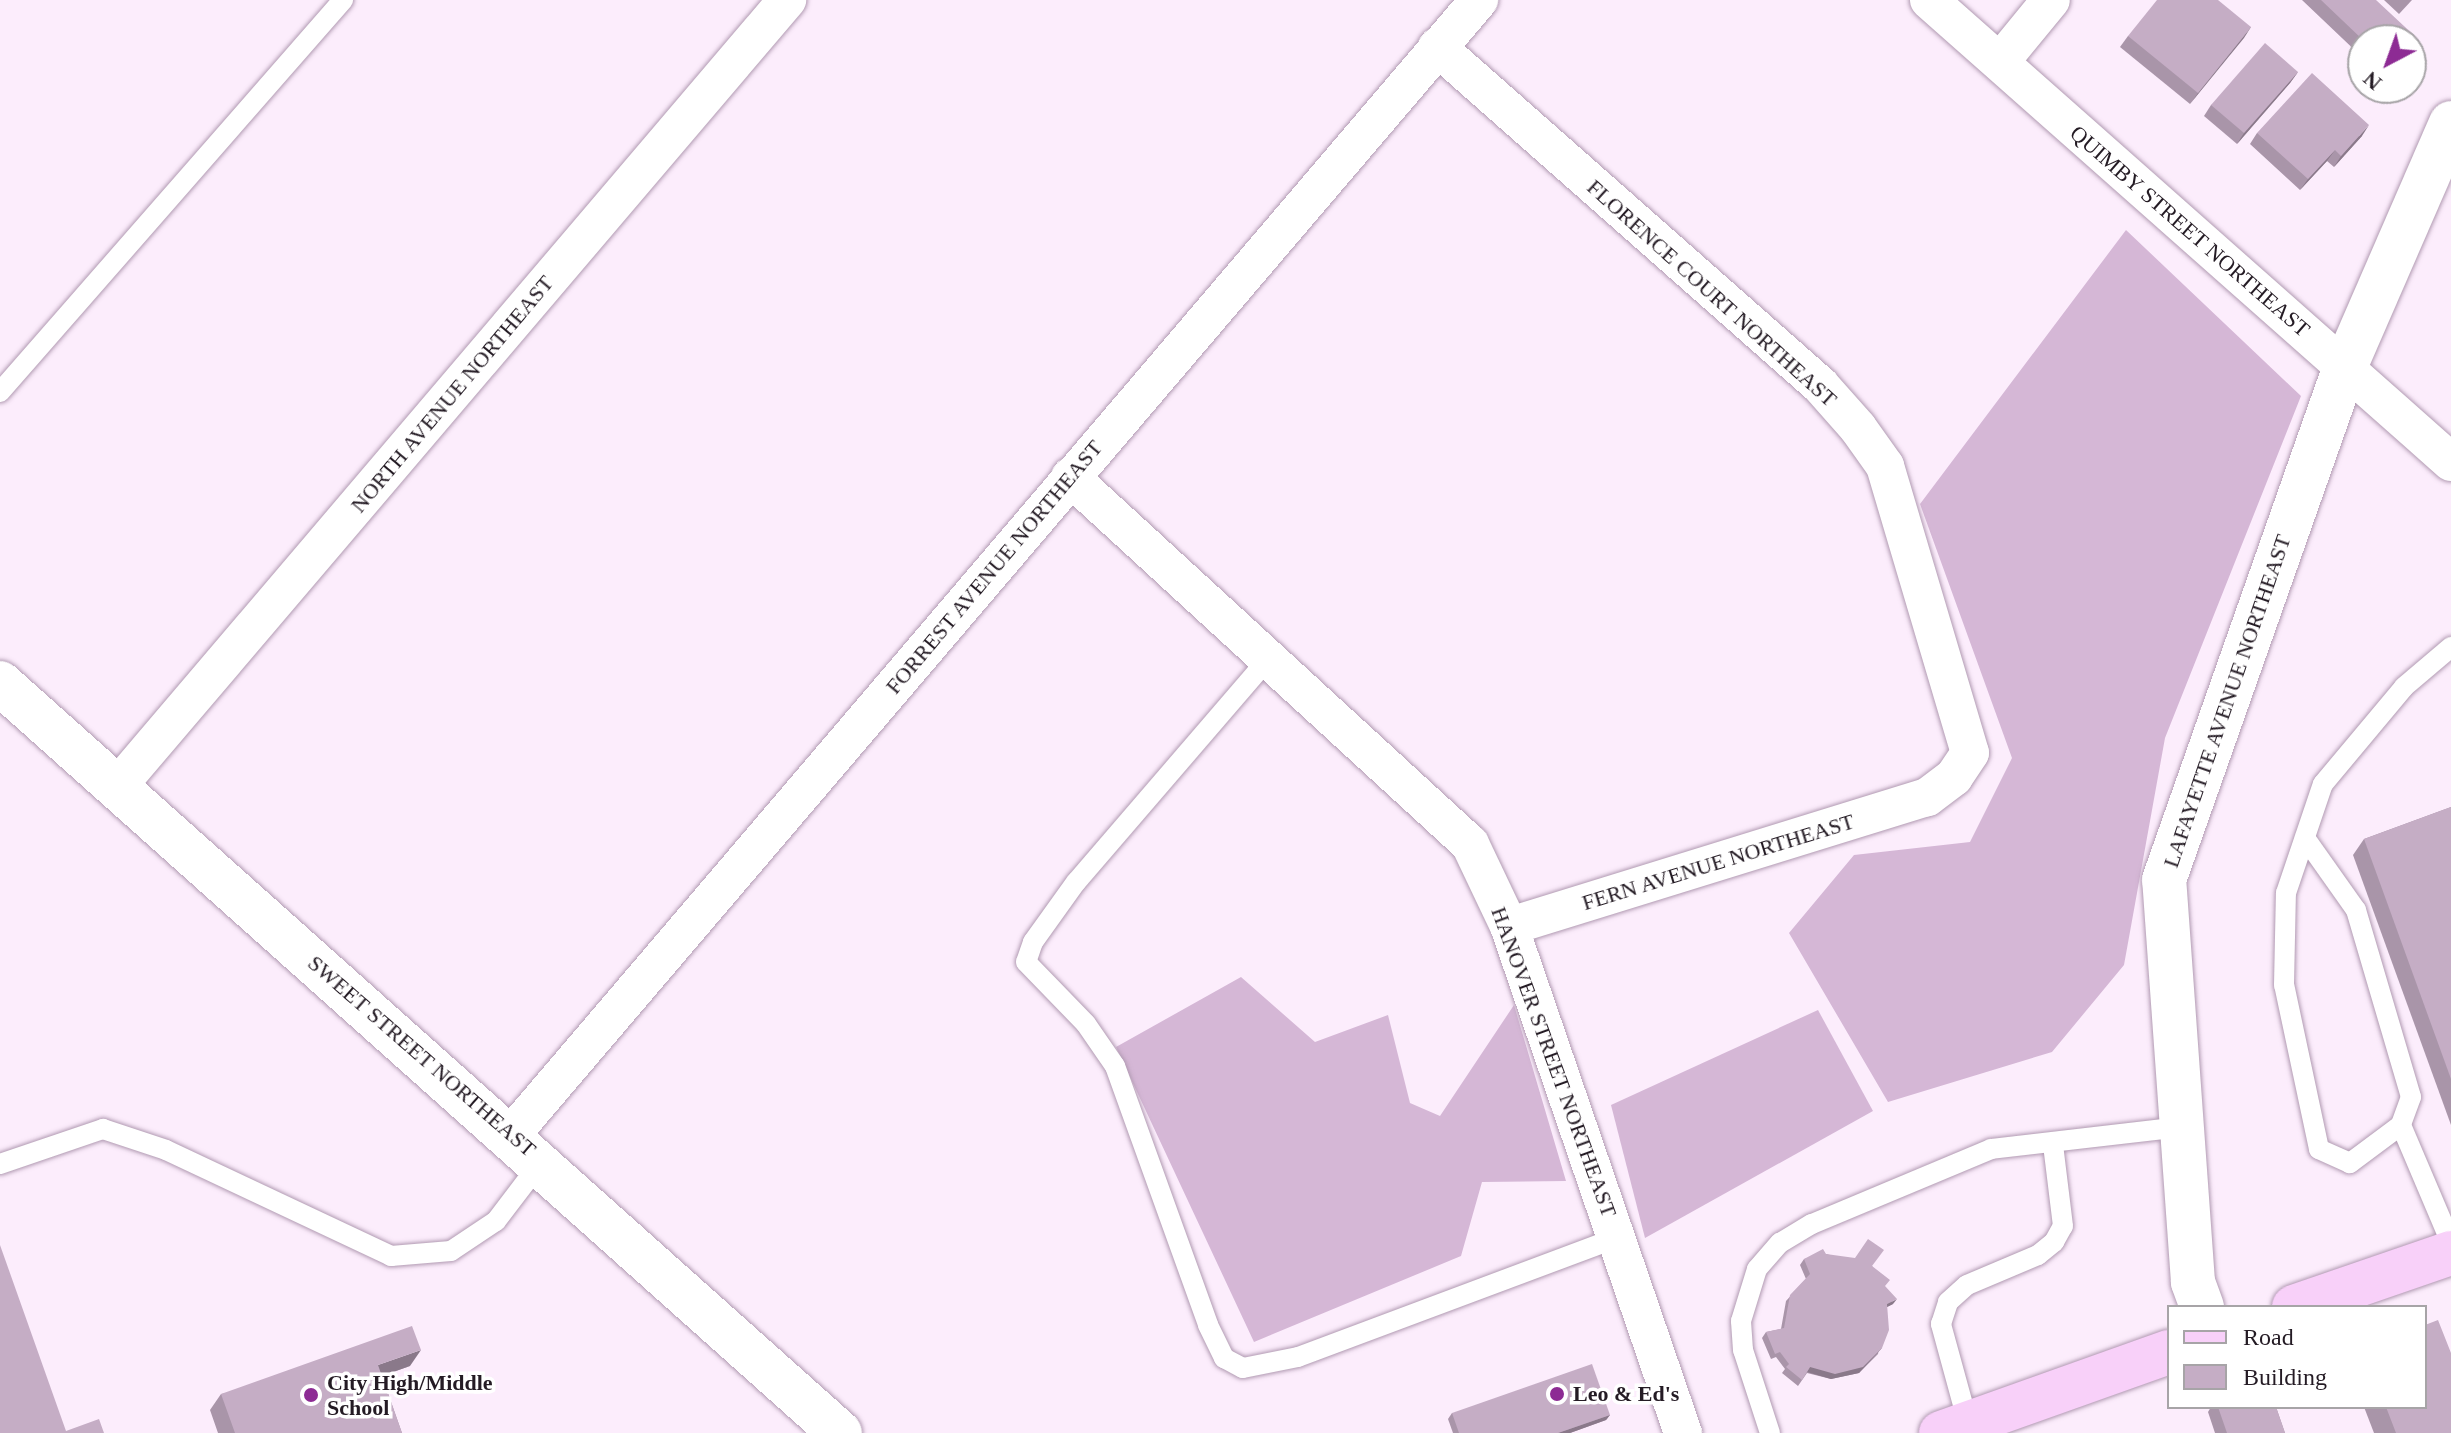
<!DOCTYPE html>
<style>
body{margin:0}
#map{position:relative;width:2451px;height:1433px;overflow:hidden;background:#fcedfc;font-family:"Times New Roman",serif}
div>[style]{position:absolute}
.forest>*{inset:0;background:#d5b7d6}
.roads{filter:drop-shadow(0 0 2px #b19ab2) drop-shadow(0 0 2px #b19ab2)}
.lane>*{height:20px;margin:-10px;padding:0 10px;transform-origin:10px;border-radius:10px;background:#fff}
.street>*{height:38px;margin:-19px;padding:0 19px;transform-origin:19px;border-radius:19px;background:#fff}
.secondary>*{height:44px;margin:-22px;padding:0 22px;transform-origin:22px;border-radius:22px;background:#fff}
.primary>*{height:44px;margin:-22px;padding:0 22px;transform-origin:22px;border-radius:22px;background:#f8d0f9}
.wall>*{inset:0;background:#a995a9}
.shaded-wall>*{inset:0;background:#8a798a}
.building>*{inset:0;background:#c5adc5}
.dots>*{width:22px;height:22px;translate:-50% -50%;box-sizing:border-box;border:4px solid #fff;border-radius:50%}
span{translate:-50% -50%;white-space:nowrap;text-align:center;line-height:1.15;-webkit-text-stroke:7px #fff;paint-order:stroke}
.street-label{font-size:22px;color:#241b24}
.poi-label{font-size:22px;color:#241b24;font-weight:700}
.left{translate:0 -50%;text-align:left}
.legend{position:absolute;left:2167px;top:1305px;width:260px;height:104px;box-sizing:border-box;background:#fff;border:2px solid #a7a4a7;margin:0;padding:10px 14px;list-style:none;font-size:24px;color:#241b24}
.legend li{display:flex;align-items:center;gap:16px;height:40px}
.legend b{width:40px;border:2px solid #a7a4a7}
.north{position:absolute;left:2347px;top:24px;width:80px;height:80px;box-sizing:border-box;background:#fff;border:2px solid #a7a4a7;border-radius:50%;rotate:221deg;font-size:22px;font-weight:700;line-height:32px;text-align:center;color:#241b24}
.north::after{content:'';display:block;margin:auto;width:28px;height:36px;background:#8d2b94;clip-path:polygon(50% 0,100% 100%,50% 72%,0 100%)}
</style>
<div id="map">
<div class="forest">
<div style="clip-path:polygon(2126px 230px,2301px 396px,2165px 738px,2124px 965px,2052px 1052px,1888px 1102px,1789px 933px,1854px 855px,1970px 842px,2012px 758px,1920px 504px)"></div>
<div style="clip-path:polygon(1241px 977px,1315px 1042px,1388px 1015px,1410px 1103px,1440px 1116px,1514px 1005px,1566px 1181px,1482px 1182px,1461px 1256px,1254px 1342px,1116px 1047px)"></div>
<div style="clip-path:polygon(1818px 1010px,1873px 1111px,1645px 1238px,1611px 1105px)"></div>
</div>
<div class="roads">
<div class="lane">
<div style="left:0;top:392px;width:521px;rotate:-48.81deg"></div>
<div style="left:1268px;top:659px;width:294px;rotate:130.7deg"></div>
<div style="left:1076px;top:882px;width:74px;rotate:125.6deg"></div>
<div style="left:1033px;top:942px;width:21px;rotate:109deg"></div>
<div style="left:1026px;top:962px;width:86px;rotate:45.9deg"></div>
<div style="left:1086px;top:1024px;width:51px;rotate:55.4deg"></div>
<div style="left:1115px;top:1066px;width:275px;rotate:70.2deg"></div>
<div style="left:1208px;top:1325px;width:37px;rotate:64deg"></div>
<div style="left:1224px;top:1358px;width:21px;rotate:28deg"></div>
<div style="left:1243px;top:1368px;width:56px;rotate:-11.3deg"></div>
<div style="left:1298px;top:1357px;width:340px;rotate:-20.5deg"></div>
<div style="left:2305px;top:838px;width:88px;rotate:54.7deg"></div>
<div style="left:2356px;top:910px;width:195px;rotate:73.6deg"></div>
<div style="left:2411px;top:1097px;width:30px;rotate:110deg"></div>
<div style="left:2401px;top:1125px;width:64px;rotate:143.3deg"></div>
<div style="left:2350px;top:1163px;width:34px;rotate:-156deg"></div>
<div style="left:2319px;top:1149px;width:168px;rotate:-102deg"></div>
<div style="left:2284px;top:985px;width:92px;rotate:-88.8deg"></div>
<div style="left:2286px;top:893px;width:115px;rotate:-71.3deg"></div>
<div style="left:2323px;top:784px;width:126px;rotate:-50.1deg"></div>
<div style="left:2404px;top:687px;width:62px;rotate:-40.4deg"></div>
<div style="left:2401px;top:1125px;width:128px;rotate:67deg"></div>
<div style="left:0;top:1164px;width:109px;rotate:-18.8deg"></div>
<div style="left:103px;top:1129px;width:66px;rotate:18.4deg"></div>
<div style="left:166px;top:1150px;width:249px;rotate:25.2deg"></div>
<div style="left:391px;top:1256px;width:60px;rotate:-4.8deg"></div>
<div style="left:451px;top:1251px;width:54px;rotate:-33.7deg"></div>
<div style="left:496px;top:1221px;width:74px;rotate:-52.7deg"></div>
<div style="left:1968px;top:1423px;width:103px;rotate:-105.3deg"></div>
<div style="left:1941px;top:1324px;width:23px;rotate:-72deg"></div>
<div style="left:1948px;top:1302px;width:25px;rotate:-42deg"></div>
<div style="left:1967px;top:1285px;width:77px;rotate:-22.9deg"></div>
<div style="left:2038px;top:1255px;width:21px;rotate:-39deg"></div>
<div style="left:2054px;top:1242px;width:18px;rotate:-61deg"></div>
<div style="left:2063px;top:1226px;width:83px;rotate:-97deg"></div>
<div style="left:1770px;top:1433px;width:87px;rotate:-108deg"></div>
<div style="left:1743px;top:1350px;width:29px;rotate:-94deg"></div>
<div style="left:1741px;top:1321px;width:54px;rotate:-72.9deg"></div>
<div style="left:1757px;top:1269px;width:35px;rotate:-49deg"></div>
<div style="left:1780px;top:1243px;width:37px;rotate:-31deg"></div>
<div style="left:1812px;top:1224px;width:194px;rotate:-22.7deg"></div>
<div style="left:1991px;top:1149px;width:192px;rotate:-6.6deg"></div>
</div>
<div class="street">
<div style="left:1929px;top:0;width:697px;rotate:41.51deg"></div>
<div style="left:1437px;top:47px;width:511px;rotate:41.43deg"></div>
<div style="left:1820px;top:385px;width:57px;rotate:48.5deg"></div>
<div style="left:1858px;top:428px;width:47px;rotate:54.6deg"></div>
<div style="left:1885px;top:466px;width:299px;rotate:73.5deg"></div>
<div style="left:1970px;top:753px;width:29px;rotate:124deg"></div>
<div style="left:1954px;top:777px;width:34px;rotate:143deg"></div>
<div style="left:1927px;top:797px;width:437px;rotate:162.8deg"></div>
<div style="left:2000px;top:62px;width:80px;rotate:-50.6deg"></div>
<div style="left:1070px;top:477px;width:543px;rotate:42.54deg"></div>
<div style="left:1470px;top:844px;width:91px;rotate:64.6deg"></div>
<div style="left:1509px;top:926px;width:536px;rotate:71.06deg"></div>
<div style="left:117px;top:787px;width:1034px;rotate:-49.59deg"></div>
<div style="left:511px;top:1135px;width:1492px;rotate:-49.54deg"></div>
</div>
<div class="secondary">
<div style="left:0;top:683px;width:1126px;rotate:41.76deg"></div>
<div style="left:2202px;top:1307px;width:27px;rotate:-110deg"></div>
<div style="left:2193px;top:1282px;width:403px;rotate:-94.1deg"></div>
<div style="left:2164px;top:880px;width:544px;rotate:-70.57deg"></div>
<div style="left:2345px;top:367px;width:266px;rotate:-66.5deg"></div>
</div>
<div class="primary">
<div style="left:2294px;top:1307px;width:166px;rotate:-19deg"></div>
<div style="left:1941px;top:1433px;width:242px;rotate:-19.6deg"></div>
</div>
</div>
<div class="wall">
<div style="clip-path:polygon(2302px 0,2376px 0,2363px 40px,2363px 58px)"></div>
<div style="clip-path:polygon(2384px 0,2412px 0,2399px 14px)"></div>
<div style="clip-path:polygon(2251px 27px,2190px 104px,2120px 47px,2128px 36px)"></div>
<div style="clip-path:polygon(2298px 72px,2290px 83px,2237px 144px,2204px 116px,2211px 105px)"></div>
<div style="clip-path:polygon(2257px 133px,2362px 136px,2334px 167px,2327px 161px,2300px 190px,2250px 144px)"></div>
<div style="clip-path:polygon(2451px 807px,2451px 1125px,2353px 855px,2364px 839px)"></div>
<div style="clip-path:polygon(1826px 1254px,1872px 1266px,1885px 1287px,1893px 1304px,1887px 1307px,1878px 1354px,1859px 1373px,1831px 1379px,1807px 1373px,1798px 1386px,1782px 1373px,1785px 1369px,1776px 1357px,1771px 1359px,1762px 1338px,1766px 1332px,1781px 1329px,1786px 1301px,1806px 1279px,1800px 1265px,1804px 1259px)"></div>
<div style="clip-path:polygon(410px 1366px,382px 1376px,402px 1433px,218px 1433px,210px 1410px,221px 1394px)"></div>
<div style="clip-path:polygon(2211px 1407px,2276px 1407px,2285px 1433px,2215px 1433px,2208px 1412px)"></div>
<div style="clip-path:polygon(2364px 1407px,2425px 1407px,2451px 1433px,2374px 1433px)"></div>
<div style="clip-path:polygon(1452px 1413px,1610px 1415px,1606px 1420px,1570px 1433px,1453px 1433px,1448px 1419px)"></div>
</div>
<div class="shaded-wall">
<div style="clip-path:polygon(2251px 27px,2244px 38px,2190px 104px,2198px 93px)"></div>
<div style="clip-path:polygon(2298px 72px,2290px 83px,2237px 144px,2244px 133px)"></div>
<div style="clip-path:polygon(2369px 125px,2362px 136px,2334px 167px,2341px 156px)"></div>
<div style="clip-path:polygon(2335px 150px,2327px 161px,2300px 190px,2308px 179px)"></div>
<div style="clip-path:polygon(1897px 1299px,1893px 1304px,1883px 1309px,1887px 1304px)"></div>
<div style="clip-path:polygon(1882px 1348px,1859px 1373px,1831px 1379px,1807px 1372px,1810px 1367px)"></div>
<div style="clip-path:polygon(421px 1350px,410px 1366px,367px 1381px,378px 1365px)"></div>
<div style="clip-path:polygon(1610px 1415px,1606px 1420px,1570px 1433px,1558px 1433px)"></div>
</div>
<div class="building">
<div style="clip-path:polygon(2157px 0,2218px 0,2251px 27px,2198px 93px,2128px 36px)"></div>
<div style="clip-path:polygon(2321px 0,2376px 0,2419px 40px,2411px 49px,2411px 40px,2363px 40px)"></div>
<div style="clip-path:polygon(2265px 43px,2298px 72px,2244px 133px,2211px 105px)"></div>
<div style="clip-path:polygon(2312px 73px,2369px 125px,2341px 156px,2335px 150px,2308px 179px,2257px 133px)"></div>
<div style="clip-path:polygon(2451px 807px,2451px 1079px,2364px 839px)"></div>
<div style="clip-path:polygon(1868px 1239px,1884px 1250px,1872px 1266px,1890px 1280px,1885px 1286px,1897px 1299px,1887px 1304px,1889px 1330px,1882px 1348px,1863px 1367px,1835px 1374px,1810px 1367px,1802px 1380px,1786px 1367px,1789px 1364px,1780px 1352px,1775px 1354px,1766px 1332px,1784px 1328px,1790px 1295px,1810px 1274px,1804px 1259px,1823px 1249px,1826px 1254px,1855px 1258px)"></div>
<div style="clip-path:polygon(0 1245px,66px 1431px,99px 1419px,104px 1433px,0 1433px)"></div>
<div style="clip-path:polygon(2438px 1320px,2451px 1353px,2451px 1433px,2396px 1433px,2386px 1407px,2425px 1407px,2425px 1325px)"></div>
<div style="clip-path:polygon(412px 1326px,421px 1350px,378px 1365px,402px 1433px,235px 1433px,221px 1394px)"></div>
<div style="clip-path:polygon(1592px 1364px,1610px 1415px,1558px 1433px,1459px 1433px,1452px 1413px)"></div>
<div style="clip-path:polygon(2218px 1407px,2276px 1407px,2285px 1433px,2227px 1433px)"></div>
</div>
<div class="dots">
<div style="left:1557px;top:1394px;background:#8d2b94"></div>
<div style="left:311px;top:1395px;background:#8d2b94"></div>
</div>
<div class="street-label">
<span style="left:2190px;top:231px;rotate:41deg">QUIMBY STREET NORTHEAST</span>
<span style="left:1712px;top:293px;rotate:42deg">FLORENCE COURT NORTHEAST</span>
<span style="left:452px;top:394px;rotate:-50deg">NORTH AVENUE NORTHEAST</span>
<span style="left:994px;top:567px;rotate:-50deg">FORREST AVENUE NORTHEAST</span>
<span style="left:2227px;top:701px;rotate:-71deg">LAFAYETTE AVENUE NORTHEAST</span>
<span style="left:1718px;top:862px;rotate:-17deg">FERN AVENUE NORTHEAST</span>
<span style="left:422px;top:1056px;rotate:41deg">SWEET STREET NORTHEAST</span>
<span style="left:1554px;top:1062px;rotate:70deg">HANOVER STREET NORTHEAST</span>
</div>
<div class="poi-label">
<span class="left" style="left:327px;top:1395px">City High/Middle<br>School</span>
<span class="left" style="left:1573px;top:1394px">Leo &amp; Ed's</span>
</div>
<ul class="legend">
<li><b style="height:10px;background:#f8d0f9"></b>Road</li>
<li><b style="height:22px;background:#c5adc5"></b>Building</li>
</ul>
<div class="north">N</div>
</div>
